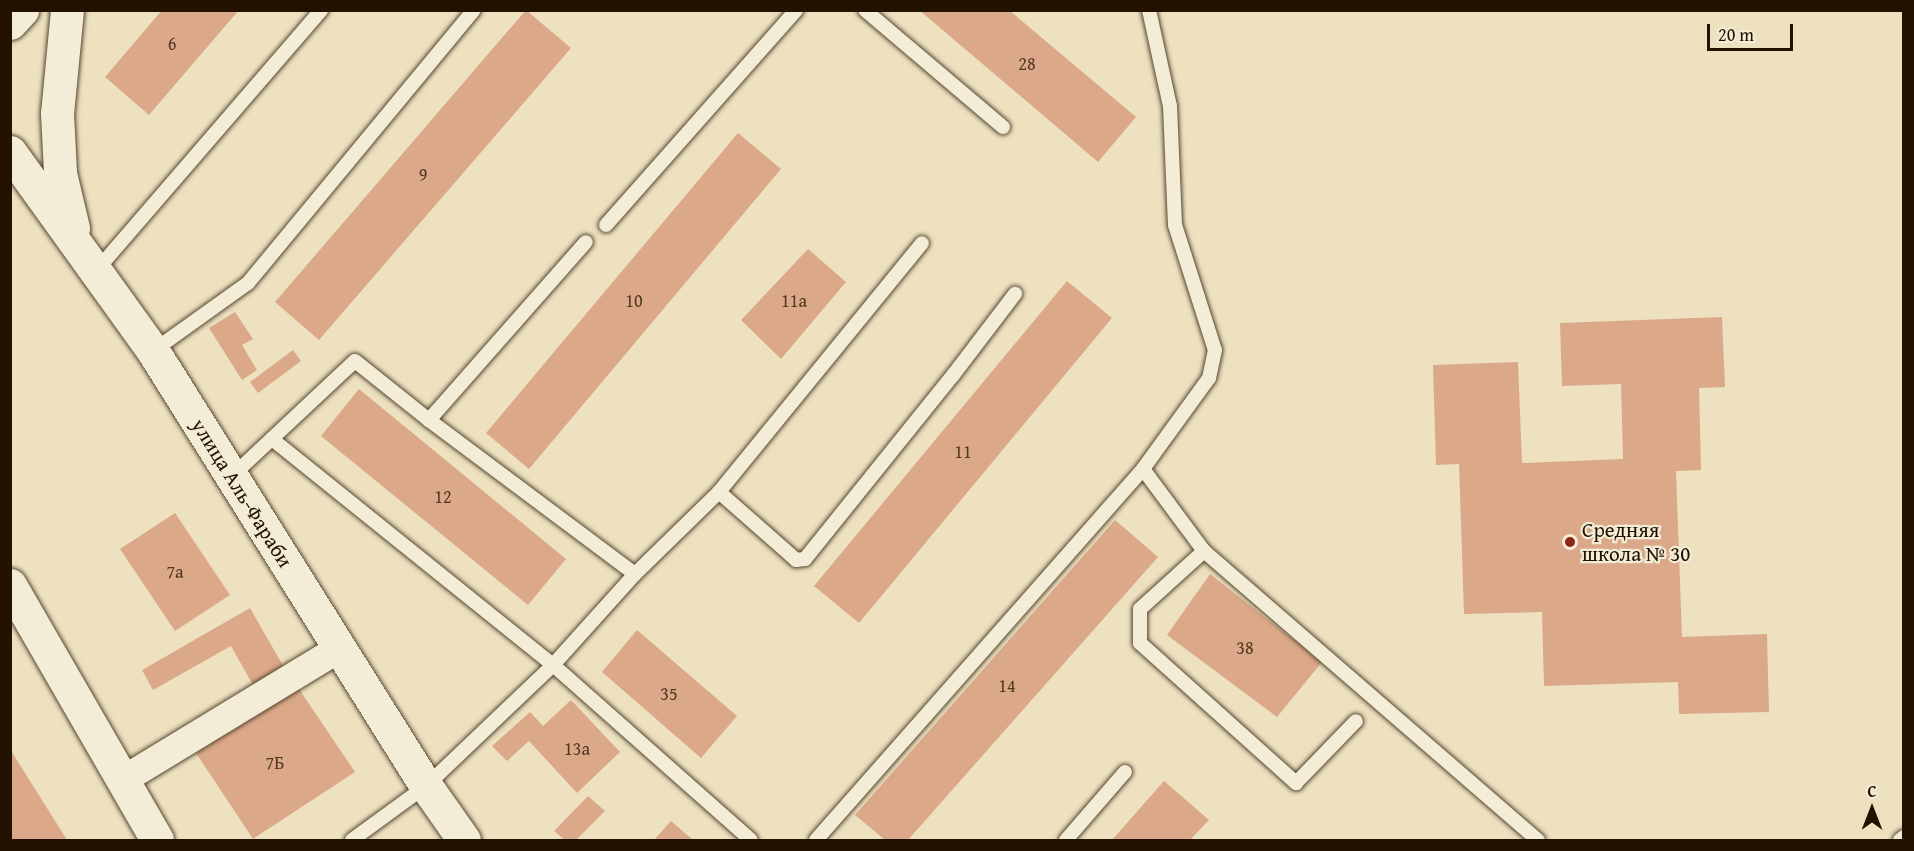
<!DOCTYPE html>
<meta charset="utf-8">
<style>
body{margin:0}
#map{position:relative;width:1914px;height:851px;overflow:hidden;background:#ede1c0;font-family:"Gentium Book Plus",serif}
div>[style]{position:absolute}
.building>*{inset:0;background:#dba989}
.roads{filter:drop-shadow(0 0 2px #564630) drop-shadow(0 0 2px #564630)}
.service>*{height:14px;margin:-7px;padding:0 7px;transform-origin:7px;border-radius:7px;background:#f3ecd6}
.minor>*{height:28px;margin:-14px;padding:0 14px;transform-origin:14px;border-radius:14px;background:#f3ecd6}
.tertiary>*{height:33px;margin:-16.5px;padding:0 16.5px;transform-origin:16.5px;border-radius:16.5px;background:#f3ecd6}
.secondary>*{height:33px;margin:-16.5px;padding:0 16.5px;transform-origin:16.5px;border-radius:16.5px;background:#f3ecd6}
.dots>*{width:16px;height:16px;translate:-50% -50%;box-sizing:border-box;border:3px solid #f3ecd6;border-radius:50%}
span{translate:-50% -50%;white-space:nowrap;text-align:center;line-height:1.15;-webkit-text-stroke:4.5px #f3ecd6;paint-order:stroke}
.number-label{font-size:18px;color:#523822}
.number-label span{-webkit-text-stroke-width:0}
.street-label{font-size:21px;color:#241200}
.poi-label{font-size:21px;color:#241200}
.left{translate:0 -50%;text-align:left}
.frame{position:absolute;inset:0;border:12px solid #241200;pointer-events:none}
.north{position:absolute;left:1842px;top:779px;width:60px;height:60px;-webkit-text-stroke:4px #f3ecd6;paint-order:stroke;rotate:0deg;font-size:16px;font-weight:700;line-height:24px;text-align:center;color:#241200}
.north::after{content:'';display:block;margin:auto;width:21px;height:27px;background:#241200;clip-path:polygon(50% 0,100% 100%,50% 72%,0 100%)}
.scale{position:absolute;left:1707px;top:24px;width:86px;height:27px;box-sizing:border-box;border:3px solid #241200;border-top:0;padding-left:8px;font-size:18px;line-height:21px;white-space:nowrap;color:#241200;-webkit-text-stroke:4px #f3ecd6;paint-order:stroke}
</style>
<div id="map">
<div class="building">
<div style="clip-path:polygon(162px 10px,239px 10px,149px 115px,105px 77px)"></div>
<div style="clip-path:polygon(526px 10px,571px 48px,319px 340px,275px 302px)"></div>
<div style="clip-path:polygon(919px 10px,1009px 10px,1136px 117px,1098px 162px)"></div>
<div style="clip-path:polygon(738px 133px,781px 169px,529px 469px,486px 433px)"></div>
<div style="clip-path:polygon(808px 249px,846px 282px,781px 359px,741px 320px)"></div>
<div style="clip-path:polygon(1067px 281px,1112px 318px,859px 623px,814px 586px)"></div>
<div style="clip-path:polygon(235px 312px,253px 339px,242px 345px,257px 370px,242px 380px,209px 328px)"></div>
<div style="clip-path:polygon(1722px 317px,1725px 387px,1699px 388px,1701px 470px,1676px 471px,1682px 637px,1767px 634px,1769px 712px,1679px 714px,1678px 682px,1544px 686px,1542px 612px,1464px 614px,1459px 464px,1436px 465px,1433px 365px,1518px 362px,1522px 463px,1623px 459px,1621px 384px,1562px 386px,1560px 323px)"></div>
<div style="clip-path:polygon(293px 350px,301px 361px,258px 393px,250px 382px)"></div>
<div style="clip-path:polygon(359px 389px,566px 559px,528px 605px,321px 436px)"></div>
<div style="clip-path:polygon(175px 513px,230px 595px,175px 631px,120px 549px)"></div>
<div style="clip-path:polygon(1115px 520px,1158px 557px,908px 840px,885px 840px,855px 815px)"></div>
<div style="clip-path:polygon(1210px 574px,1322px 662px,1277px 717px,1167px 635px)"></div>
<div style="clip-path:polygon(250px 608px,285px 669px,254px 687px,231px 646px,153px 690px,142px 670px)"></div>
<div style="clip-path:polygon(637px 630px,737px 716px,701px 758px,602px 672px)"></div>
<div style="clip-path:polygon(297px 686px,355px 772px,253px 839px,196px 753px)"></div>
<div style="clip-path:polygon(571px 700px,620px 752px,577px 793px,529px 741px,507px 761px,492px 746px,530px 712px,543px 726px)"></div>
<div style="clip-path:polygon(10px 749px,67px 840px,10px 840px)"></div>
<div style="clip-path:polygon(1164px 781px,1209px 820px,1190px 840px,1112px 840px)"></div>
<div style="clip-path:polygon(588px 796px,605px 811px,576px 840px,565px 840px,554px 831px)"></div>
<div style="clip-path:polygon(671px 821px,693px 840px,654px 840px)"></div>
</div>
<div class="roads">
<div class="service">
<div style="left:865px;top:10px;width:181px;rotate:40.3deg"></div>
<div style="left:1149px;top:10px;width:98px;rotate:77.7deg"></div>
<div style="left:1170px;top:106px;width:119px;rotate:87.6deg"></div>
<div style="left:1175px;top:225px;width:131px;rotate:72.3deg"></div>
<div style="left:1215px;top:350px;width:29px;rotate:102deg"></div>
<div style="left:1209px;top:378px;width:112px;rotate:126deg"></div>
<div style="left:1143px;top:469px;width:102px;rotate:53.4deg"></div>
<div style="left:1204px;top:551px;width:442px;rotate:40.9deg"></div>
<div style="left:606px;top:225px;width:287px;rotate:-48.5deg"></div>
<div style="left:96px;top:271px;width:345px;rotate:-49.2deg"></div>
<div style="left:153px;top:351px;width:117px;rotate:-35.6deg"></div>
<div style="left:248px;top:283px;width:354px;rotate:-50.4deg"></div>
<div style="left:429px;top:420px;width:237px;rotate:-48.6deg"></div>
<div style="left:272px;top:439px;width:361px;rotate:38.8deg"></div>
<div style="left:553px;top:665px;width:264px;rotate:41.5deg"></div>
<div style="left:232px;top:476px;width:168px;rotate:-43.1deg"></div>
<div style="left:355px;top:361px;width:95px;rotate:38.6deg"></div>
<div style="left:429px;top:420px;width:257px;rotate:36.8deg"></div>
<div style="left:719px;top:492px;width:321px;rotate:-50.8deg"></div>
<div style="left:1204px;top:551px;width:86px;rotate:137.8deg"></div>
<div style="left:1140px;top:609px;width:34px;rotate:90deg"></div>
<div style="left:1140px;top:643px;width:210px;rotate:41.9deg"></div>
<div style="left:1296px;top:783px;width:86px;rotate:-45.9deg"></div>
<div style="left:352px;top:840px;width:92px;rotate:-36.1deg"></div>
<div style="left:426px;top:786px;width:175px;rotate:-43.6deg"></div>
<div style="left:553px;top:665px;width:122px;rotate:-48deg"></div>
<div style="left:635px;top:574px;width:117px;rotate:-44.3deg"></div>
<div style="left:719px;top:492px;width:103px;rotate:41.4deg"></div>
<div style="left:796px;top:560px;width:9px;rotate:-6deg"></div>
<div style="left:805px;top:559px;width:238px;rotate:-51.2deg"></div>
<div style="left:954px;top:374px;width:101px;rotate:-52.7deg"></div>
<div style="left:816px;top:840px;width:495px;rotate:-48.6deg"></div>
<div style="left:1066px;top:840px;width:90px;rotate:-49.1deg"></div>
<div style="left:1900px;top:840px;width:5px;rotate:-37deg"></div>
</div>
<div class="minor">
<div style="left:123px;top:780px;width:254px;rotate:-31.3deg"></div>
</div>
<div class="tertiary">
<div style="left:10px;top:23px;width:18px;rotate:-47deg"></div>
</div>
<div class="secondary">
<div style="left:67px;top:10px;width:103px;rotate:95.5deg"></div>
<div style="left:57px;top:113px;width:60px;rotate:87.1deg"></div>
<div style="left:60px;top:173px;width:57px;rotate:76.7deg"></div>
<div style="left:10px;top:152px;width:245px;rotate:54.3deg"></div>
<div style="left:153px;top:351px;width:514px;rotate:57.89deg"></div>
<div style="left:426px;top:786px;width:66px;rotate:54.9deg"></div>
<div style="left:10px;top:585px;width:294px;rotate:60deg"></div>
</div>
</div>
<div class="dots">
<div style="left:1570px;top:542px;background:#8f2418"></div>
</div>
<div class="number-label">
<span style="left:172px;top:44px">6</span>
<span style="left:1027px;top:64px">28</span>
<span style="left:423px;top:175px">9</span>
<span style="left:634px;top:301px">10</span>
<span style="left:794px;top:301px">11а</span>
<span style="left:963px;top:452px">11</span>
<span style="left:443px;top:497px">12</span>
<span style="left:175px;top:572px">7а</span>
<span style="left:1245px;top:648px">38</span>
<span style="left:1007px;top:686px">14</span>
<span style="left:669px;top:694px">35</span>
<span style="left:577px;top:749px">13а</span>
<span style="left:275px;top:763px">7Б</span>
</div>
<div class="street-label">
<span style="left:242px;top:493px;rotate:58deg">улица Аль-Фараби</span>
</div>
<div class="poi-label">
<span class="left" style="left:1582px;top:542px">Средняя<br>школа № 30</span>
</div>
<div class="frame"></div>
<div class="north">С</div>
<div class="scale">20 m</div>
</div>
